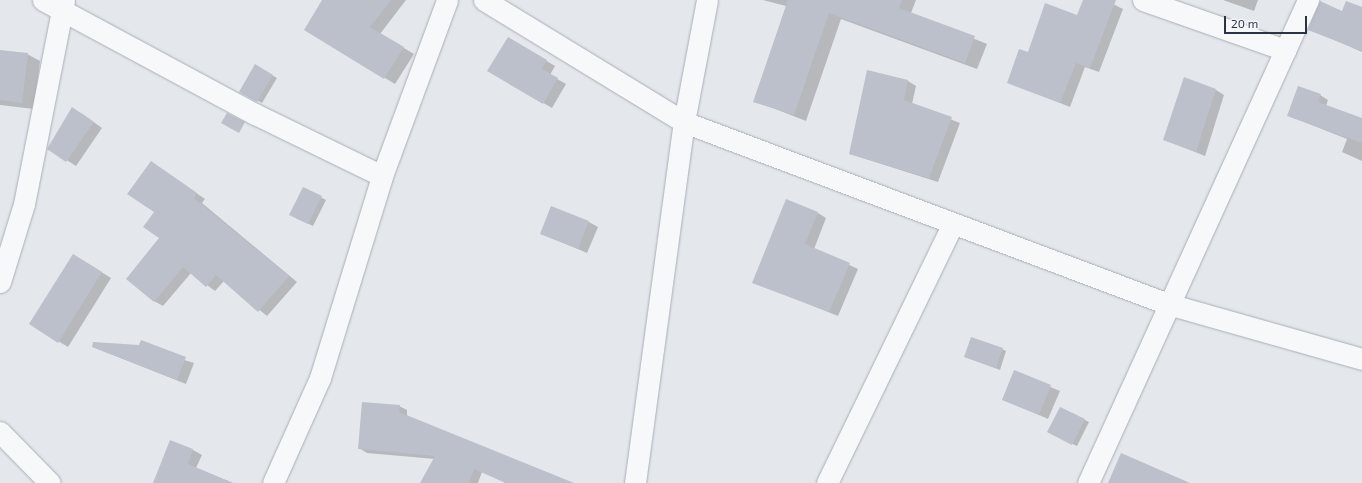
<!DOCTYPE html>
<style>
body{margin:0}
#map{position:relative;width:1362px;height:483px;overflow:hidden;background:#e4e7ec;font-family:"Exo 2",sans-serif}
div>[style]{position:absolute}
.shadow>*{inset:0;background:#0003}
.building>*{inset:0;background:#bbc0ca}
.roads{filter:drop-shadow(0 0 1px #a9aeb7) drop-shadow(0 0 1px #a9aeb7)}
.street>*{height:21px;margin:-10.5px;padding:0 10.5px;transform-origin:10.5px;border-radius:10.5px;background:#f7f8fa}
span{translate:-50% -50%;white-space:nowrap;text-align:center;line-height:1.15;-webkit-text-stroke:3.5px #f4f6f9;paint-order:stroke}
.scale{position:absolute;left:1224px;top:16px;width:83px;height:18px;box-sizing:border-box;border:2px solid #2b3445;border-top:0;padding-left:5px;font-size:12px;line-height:14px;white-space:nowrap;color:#2b3445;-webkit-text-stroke:3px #f4f6f9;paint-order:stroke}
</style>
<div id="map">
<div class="shadow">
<div style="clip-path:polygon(325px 0,406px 0,380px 34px,414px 54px,395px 84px,385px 78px)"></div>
<div style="clip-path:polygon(763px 0,916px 0,911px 13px,987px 44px,977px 69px,841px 19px,806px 121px,755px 101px,786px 6px)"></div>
<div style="clip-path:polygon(1084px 0,1105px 0,1123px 9px,1099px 72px,1085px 67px,1070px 107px,1008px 82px,1028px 53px,1078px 16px)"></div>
<div style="clip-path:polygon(1223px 0,1258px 0,1254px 11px)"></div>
<div style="clip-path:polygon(1362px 9px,1362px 52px,1309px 29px,1342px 12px)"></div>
<div style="clip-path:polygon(508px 38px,555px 66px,550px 75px,566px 84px,552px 108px,489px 71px)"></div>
<div style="clip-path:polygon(0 51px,27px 54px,40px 61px,34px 109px,0 105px)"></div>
<div style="clip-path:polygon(256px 66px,277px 78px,262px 103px,241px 92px)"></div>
<div style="clip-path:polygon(868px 71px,908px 81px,916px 86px,912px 104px,960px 123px,938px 182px,850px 154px)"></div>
<div style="clip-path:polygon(1216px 90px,1224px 95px,1205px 156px,1165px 140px)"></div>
<div style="clip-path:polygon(1320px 95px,1328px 100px,1326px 106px,1362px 119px,1362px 161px,1342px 152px,1347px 139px,1289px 116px)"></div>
<div style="clip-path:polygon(81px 113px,102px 128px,76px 166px,48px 148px)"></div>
<div style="clip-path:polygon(151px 162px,205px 199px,202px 203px,297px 282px,267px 316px,224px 281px,215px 291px,191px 273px,163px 306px,154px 301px,160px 238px)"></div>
<div style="clip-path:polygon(304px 188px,326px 200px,313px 226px,294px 217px)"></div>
<div style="clip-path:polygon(818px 213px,826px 218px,814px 249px,858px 269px,838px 316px,753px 282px)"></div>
<div style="clip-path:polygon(589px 222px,598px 227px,587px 253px,541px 233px)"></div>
<div style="clip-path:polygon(82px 260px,111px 278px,68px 347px,30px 324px)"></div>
<div style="clip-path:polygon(139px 346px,194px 363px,186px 384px,93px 347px)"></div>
<div style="clip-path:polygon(1002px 349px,1006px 351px,1000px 370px,965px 357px)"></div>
<div style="clip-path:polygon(1015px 372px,1060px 391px,1048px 419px,1003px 399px)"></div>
<div style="clip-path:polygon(399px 406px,407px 410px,407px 417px,551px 474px,559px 478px,557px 483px,506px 483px,482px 472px,478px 483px,421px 483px,435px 459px,367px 453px,359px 448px)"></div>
<div style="clip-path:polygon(1061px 408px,1089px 422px,1077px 446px,1053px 434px)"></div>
<div style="clip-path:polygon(193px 450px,202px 455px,196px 468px,233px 483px,155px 483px)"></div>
</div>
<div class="building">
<div style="clip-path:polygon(322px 0,391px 0,370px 27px,404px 47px,384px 79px,304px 30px)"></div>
<div style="clip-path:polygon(788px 0,902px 0,899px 8px,975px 36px,965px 63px,829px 13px,794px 115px,753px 102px)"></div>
<div style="clip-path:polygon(1083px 0,1116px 0,1090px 68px,1076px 63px,1060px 103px,1007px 83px,1019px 49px,1028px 52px,1045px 3px,1077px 15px)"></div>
<div style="clip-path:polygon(1320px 1px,1342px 11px,1346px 1px,1362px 7px,1362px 51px,1308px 30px)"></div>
<div style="clip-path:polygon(508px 37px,547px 60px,542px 69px,558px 78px,543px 104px,487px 71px)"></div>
<div style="clip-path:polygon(0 50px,28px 53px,22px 103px,0 100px)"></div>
<div style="clip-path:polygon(255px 64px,273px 75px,257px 102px,239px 92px)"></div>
<div style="clip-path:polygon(867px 70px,908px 80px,904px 100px,952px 117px,929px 178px,849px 154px)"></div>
<div style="clip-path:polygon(1184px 77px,1216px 89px,1196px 152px,1163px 140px)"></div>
<div style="clip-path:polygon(1298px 86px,1321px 94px,1318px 102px,1362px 118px,1362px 143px,1287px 116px)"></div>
<div style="clip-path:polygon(72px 107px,94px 122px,66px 162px,47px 149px)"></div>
<div style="clip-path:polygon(227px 113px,245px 122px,239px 133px,221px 123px)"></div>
<div style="clip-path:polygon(151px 161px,197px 193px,194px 198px,289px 276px,258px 312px,216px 275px,206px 287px,183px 267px,154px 302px,126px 279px,159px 238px,143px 227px,154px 212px,127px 194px)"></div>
<div style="clip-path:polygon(303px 187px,322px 196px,308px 224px,289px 215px)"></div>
<div style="clip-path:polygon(786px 199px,818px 212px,805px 244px,850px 263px,829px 312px,752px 283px)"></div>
<div style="clip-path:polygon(551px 206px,589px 221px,578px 249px,540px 234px)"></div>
<div style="clip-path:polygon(73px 254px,102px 272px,58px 343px,29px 324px)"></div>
<div style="clip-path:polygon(971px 337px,1003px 348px,996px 368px,964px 357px)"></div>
<div style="clip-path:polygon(141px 340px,186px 357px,177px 380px,92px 347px,93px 342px,139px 345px)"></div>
<div style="clip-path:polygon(1014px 370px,1051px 385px,1039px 415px,1002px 400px)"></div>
<div style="clip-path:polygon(362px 402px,400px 405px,399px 412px,574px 483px,506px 483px,474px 469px,469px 483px,420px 483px,435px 456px,358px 449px)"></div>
<div style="clip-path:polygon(1060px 407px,1085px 419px,1072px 445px,1047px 432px)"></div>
<div style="clip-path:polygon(170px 440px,193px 449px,188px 464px,233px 483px,153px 483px)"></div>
<div style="clip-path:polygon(1121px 453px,1190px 483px,1108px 483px)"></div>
</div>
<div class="roads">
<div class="street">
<div style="left:43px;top:0;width:241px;rotate:28.3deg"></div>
<div style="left:255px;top:114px;width:141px;rotate:26deg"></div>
<div style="left:484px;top:0;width:234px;rotate:31.4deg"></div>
<div style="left:684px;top:122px;width:517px;rotate:20.61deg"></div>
<div style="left:1168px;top:304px;width:202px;rotate:15.8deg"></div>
<div style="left:1143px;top:0;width:151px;rotate:19.4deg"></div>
<div style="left:0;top:282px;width:82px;rotate:-72.9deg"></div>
<div style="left:24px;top:204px;width:208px;rotate:-78.9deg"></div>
<div style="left:0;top:432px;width:71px;rotate:45.6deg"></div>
<div style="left:273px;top:483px;width:115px;rotate:-65.9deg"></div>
<div style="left:320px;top:378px;width:211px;rotate:-72.9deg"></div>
<div style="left:382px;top:176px;width:188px;rotate:-69.7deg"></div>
<div style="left:635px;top:483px;width:364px;rotate:-82.3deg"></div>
<div style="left:684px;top:122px;width:124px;rotate:-79.3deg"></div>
<div style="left:827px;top:483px;width:287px;rotate:-64.1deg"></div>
<div style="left:1088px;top:483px;width:531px;rotate:-65.51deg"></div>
</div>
</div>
<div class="scale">20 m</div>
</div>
